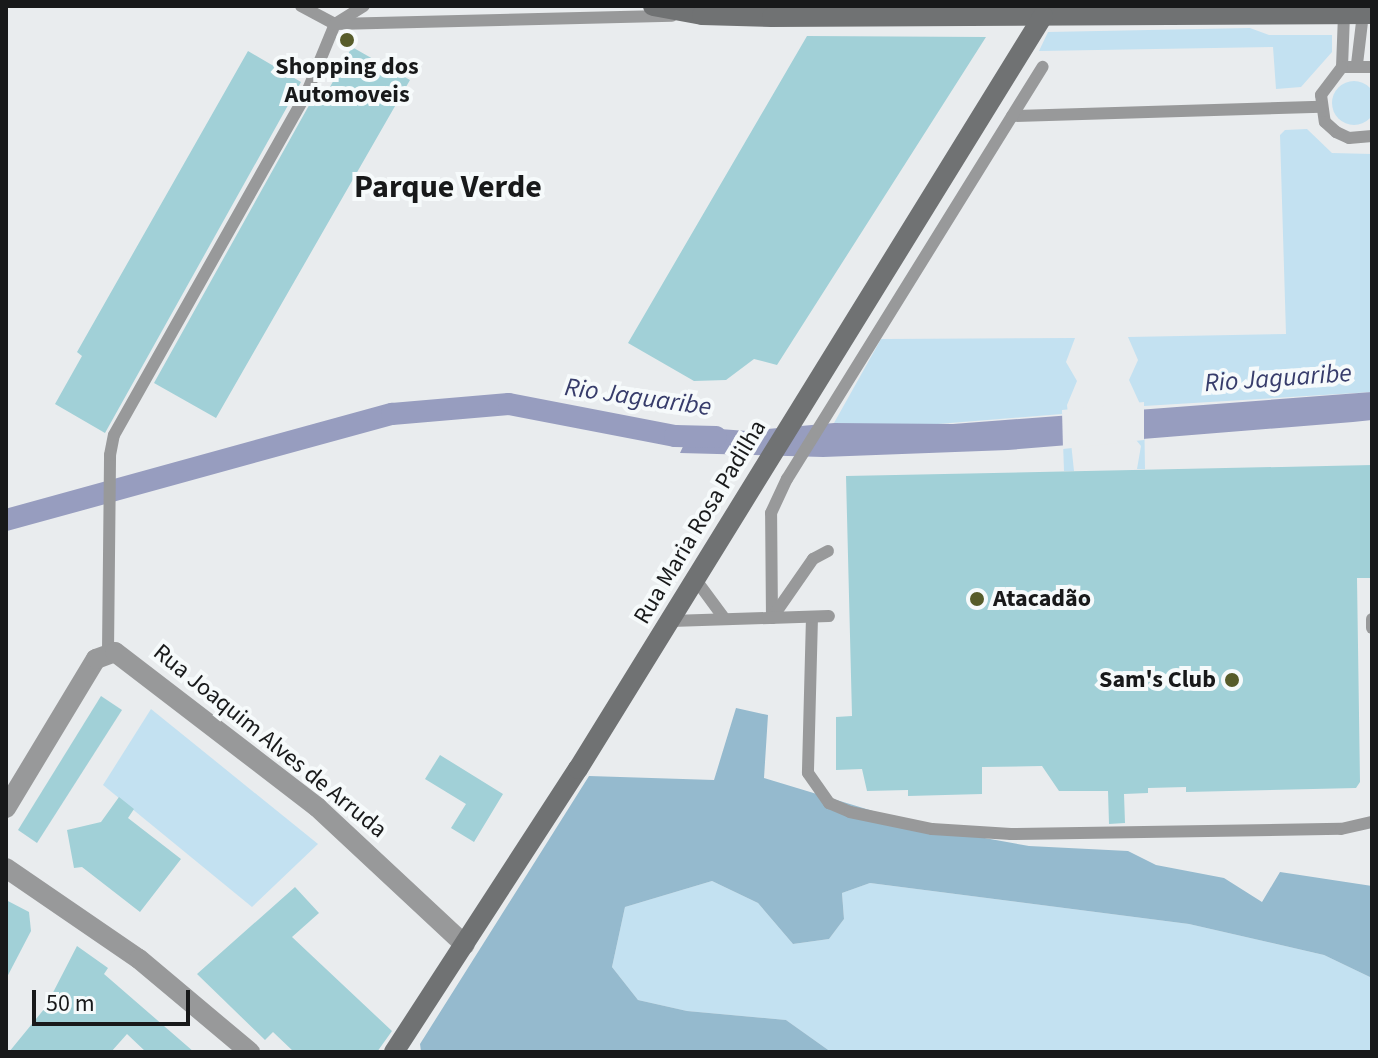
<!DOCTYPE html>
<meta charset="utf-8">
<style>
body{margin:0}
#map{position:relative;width:1378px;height:1058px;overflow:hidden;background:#e9ecee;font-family:"Source Sans 3",sans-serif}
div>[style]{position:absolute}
.green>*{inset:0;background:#c3e1f1}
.round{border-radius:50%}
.forest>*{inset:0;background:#95bace}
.water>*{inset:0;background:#979dbf}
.pier>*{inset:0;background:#e9ecee}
.canal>*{height:22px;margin:-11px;padding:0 11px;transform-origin:11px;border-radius:11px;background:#979dbf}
.building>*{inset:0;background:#a1d0d7}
.lane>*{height:12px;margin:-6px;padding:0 6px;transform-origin:6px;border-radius:6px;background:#98999a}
.street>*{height:20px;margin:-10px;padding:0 10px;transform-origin:10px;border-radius:10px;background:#98999a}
.secondary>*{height:20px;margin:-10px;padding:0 10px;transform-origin:10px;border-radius:10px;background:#707273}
.dots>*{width:22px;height:22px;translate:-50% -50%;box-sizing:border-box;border:4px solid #f6fafb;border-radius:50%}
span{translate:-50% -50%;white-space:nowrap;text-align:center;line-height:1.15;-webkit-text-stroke:8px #f6fafb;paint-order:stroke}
.poi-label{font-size:24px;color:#18191a;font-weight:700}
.left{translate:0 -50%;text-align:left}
.right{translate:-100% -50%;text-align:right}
.street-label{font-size:24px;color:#18191a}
.water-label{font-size:26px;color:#373c6b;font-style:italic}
.district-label{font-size:32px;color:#18191a;font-weight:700}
.frame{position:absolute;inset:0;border:8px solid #18191a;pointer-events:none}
.scale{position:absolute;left:32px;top:990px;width:158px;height:36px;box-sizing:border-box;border:4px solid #18191a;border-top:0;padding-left:10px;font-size:24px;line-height:28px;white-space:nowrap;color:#18191a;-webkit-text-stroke:6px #f6fafb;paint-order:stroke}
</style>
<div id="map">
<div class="green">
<div style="clip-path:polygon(1250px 28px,1269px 35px,1332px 35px,1332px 52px,1301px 87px,1276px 89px,1273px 47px,1039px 51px,1048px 32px)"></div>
<div class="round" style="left:1332px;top:81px;width:44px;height:44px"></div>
<div style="clip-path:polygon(1307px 129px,1332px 153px,1372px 154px,1372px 392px,1144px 406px,1145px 469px,1137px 469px,1141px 446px,1132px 435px,1140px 404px,1129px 380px,1138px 360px,1128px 337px,1286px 334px,1280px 135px,1285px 130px)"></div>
<div style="clip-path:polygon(1075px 338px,1066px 362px,1077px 381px,1067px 405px,1074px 471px,1064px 471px,1062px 414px,901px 427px,834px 423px,881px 339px)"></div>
<div style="clip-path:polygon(151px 709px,318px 844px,252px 907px,103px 785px)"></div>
<div style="clip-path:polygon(712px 881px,758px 903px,793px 944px,829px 939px,844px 919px,842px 893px,870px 883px,1189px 924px,1324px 955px,1372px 978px,1372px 1052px,831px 1052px,786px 1020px,687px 1011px,638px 1000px,612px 967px,625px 907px)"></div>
</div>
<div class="forest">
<div style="clip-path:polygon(736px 708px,768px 715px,764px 778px,929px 828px,1029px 846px,1128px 851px,1156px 865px,1224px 878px,1262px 902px,1280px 872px,1372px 886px,1372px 978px,1324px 955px,1189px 924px,870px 883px,842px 893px,844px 919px,829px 939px,793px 944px,758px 903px,712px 881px,625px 907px,612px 967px,638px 1000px,687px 1011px,786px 1020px,831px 1052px,421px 1052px,420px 1044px,589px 776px,714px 780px)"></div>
</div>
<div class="water">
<div style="clip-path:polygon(1372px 392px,1372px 420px,1353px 422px,1008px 450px,823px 457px,680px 453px,692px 427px,747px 431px,834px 423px,953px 424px)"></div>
</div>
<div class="pier">
<div style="clip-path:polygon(1144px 402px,1144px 440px,1063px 449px,1062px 410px)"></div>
</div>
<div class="canal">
<div style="left:6px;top:520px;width:400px;rotate:-15.4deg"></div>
<div style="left:392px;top:414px;width:117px;rotate:-4.9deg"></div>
<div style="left:509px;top:404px;width:169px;rotate:10.9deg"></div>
<div style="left:675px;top:436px;width:41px;rotate:1.4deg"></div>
</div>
<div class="building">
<div style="clip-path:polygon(807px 36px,986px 37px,777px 365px,754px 359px,726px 380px,694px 381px,628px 343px)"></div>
<div style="clip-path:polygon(352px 47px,410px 80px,216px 418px,154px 383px,317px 91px,325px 96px)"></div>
<div style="clip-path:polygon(248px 51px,301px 82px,105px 433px,55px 404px,82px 356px,77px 352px)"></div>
<div style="clip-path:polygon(1372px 465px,1372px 578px,1357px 578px,1360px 782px,1356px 788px,1186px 792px,1186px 787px,1148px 788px,1148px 793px,1124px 794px,1125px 823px,1109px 824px,1108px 791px,1059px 791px,1042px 766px,982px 767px,982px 794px,908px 796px,908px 790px,867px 791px,862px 769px,836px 770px,836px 717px,852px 716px,846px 476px)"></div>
<div style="clip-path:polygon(101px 696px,122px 710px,37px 843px,18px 830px)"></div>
<div style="clip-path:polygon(440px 755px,503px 794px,474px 842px,451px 828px,466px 804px,425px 779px)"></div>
<div style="clip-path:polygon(119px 797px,134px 809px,128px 818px,181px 859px,140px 912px,82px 867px,74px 868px,67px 830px,101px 822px)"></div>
<div style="clip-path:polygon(295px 887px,319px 913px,292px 937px,392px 1031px,377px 1052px,294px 1052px,273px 1032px,265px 1040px,197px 974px)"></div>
<div style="clip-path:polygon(6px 900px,29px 912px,31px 931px,6px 979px)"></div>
<div style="clip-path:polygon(77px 946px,108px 968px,104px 974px,194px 1052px,146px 1052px,127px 1034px,111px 1052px,9px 1052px,45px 1008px)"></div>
</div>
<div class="lane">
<div style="left:301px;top:6px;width:38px;rotate:28deg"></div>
<div style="left:335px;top:24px;width:337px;rotate:-1.4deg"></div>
<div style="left:1357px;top:64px;width:50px;rotate:-83.2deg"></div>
<div style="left:1342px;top:67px;width:53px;rotate:-87.8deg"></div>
<div style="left:1372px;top:67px;width:30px;rotate:180deg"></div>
<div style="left:1342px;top:67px;width:35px;rotate:127deg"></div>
<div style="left:1321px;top:95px;width:27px;rotate:82deg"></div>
<div style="left:1325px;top:122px;width:15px;rotate:42deg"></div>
<div style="left:1336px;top:132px;width:14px;rotate:25deg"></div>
<div style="left:1349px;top:138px;width:23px;rotate:-5deg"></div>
<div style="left:1012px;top:116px;width:309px;rotate:-1.7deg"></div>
<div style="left:696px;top:580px;width:47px;rotate:53.6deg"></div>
<div style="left:812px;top:617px;width:156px;rotate:91.5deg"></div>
<div style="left:808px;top:773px;width:37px;rotate:55deg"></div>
<div style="left:829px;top:803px;width:23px;rotate:23deg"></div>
<div style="left:850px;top:812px;width:84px;rotate:11.7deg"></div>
<div style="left:932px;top:829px;width:79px;rotate:3.6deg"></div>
<div style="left:1011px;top:834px;width:330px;rotate:-0.9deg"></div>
<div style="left:1341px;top:829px;width:32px;rotate:-13deg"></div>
<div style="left:772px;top:618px;width:105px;rotate:-90.5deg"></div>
<div style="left:771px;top:513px;width:38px;rotate:-65deg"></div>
<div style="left:787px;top:479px;width:485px;rotate:-58.2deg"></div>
<div style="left:772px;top:618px;width:72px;rotate:-55.2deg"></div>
<div style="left:813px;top:559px;width:17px;rotate:-28deg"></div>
<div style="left:1372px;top:619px;width:9px;rotate:90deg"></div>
<div style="left:671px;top:621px;width:158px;rotate:-1.8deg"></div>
<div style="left:108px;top:651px;width:196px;rotate:-89.4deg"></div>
<div style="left:110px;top:455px;width:20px;rotate:-79deg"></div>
<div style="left:114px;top:435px;width:394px;rotate:-60.6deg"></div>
<div style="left:307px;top:92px;width:74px;rotate:-67.6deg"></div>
<div style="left:335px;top:24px;width:34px;rotate:-32deg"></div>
</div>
<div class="street">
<div style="left:6px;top:808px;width:174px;rotate:-58.9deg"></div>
<div style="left:96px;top:659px;width:20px;rotate:-20deg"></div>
<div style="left:115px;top:652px;width:255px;rotate:37.5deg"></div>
<div style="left:317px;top:807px;width:202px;rotate:43deg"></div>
<div style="left:6px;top:868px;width:161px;rotate:34.4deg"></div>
<div style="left:139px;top:959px;width:145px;rotate:40deg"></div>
</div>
<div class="secondary">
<div style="left:653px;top:6px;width:50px;rotate:10.4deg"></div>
<div style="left:702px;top:15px;width:70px;rotate:1.6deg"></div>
<div style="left:772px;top:17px;width:600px;rotate:-0.29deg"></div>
<div style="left:394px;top:1052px;width:338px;rotate:-57deg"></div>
<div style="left:578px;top:769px;width:885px;rotate:-58.3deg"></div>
</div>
<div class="dots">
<div style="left:347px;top:40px;background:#575c2a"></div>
<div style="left:977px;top:599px;background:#575c2a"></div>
<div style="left:1232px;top:680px;background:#575c2a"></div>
</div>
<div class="poi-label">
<span style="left:347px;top:81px">Shopping dos<br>Automoveis</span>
<span class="left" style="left:993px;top:599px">Atacadão</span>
<span class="right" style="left:1216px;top:680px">Sam's Club</span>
</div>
<div class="street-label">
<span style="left:700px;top:522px;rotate:-59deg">Rua Maria Rosa Padilha</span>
<span style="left:270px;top:741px;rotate:39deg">Rua Joaquim Alves de Arruda</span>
</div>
<div class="water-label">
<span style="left:1278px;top:378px;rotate:-4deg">Rio Jaguaribe</span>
<span style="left:638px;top:397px;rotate:8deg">Rio Jaguaribe</span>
</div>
<div class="district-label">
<span style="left:448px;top:187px">Parque Verde</span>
</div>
<div class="frame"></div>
<div class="scale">50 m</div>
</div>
